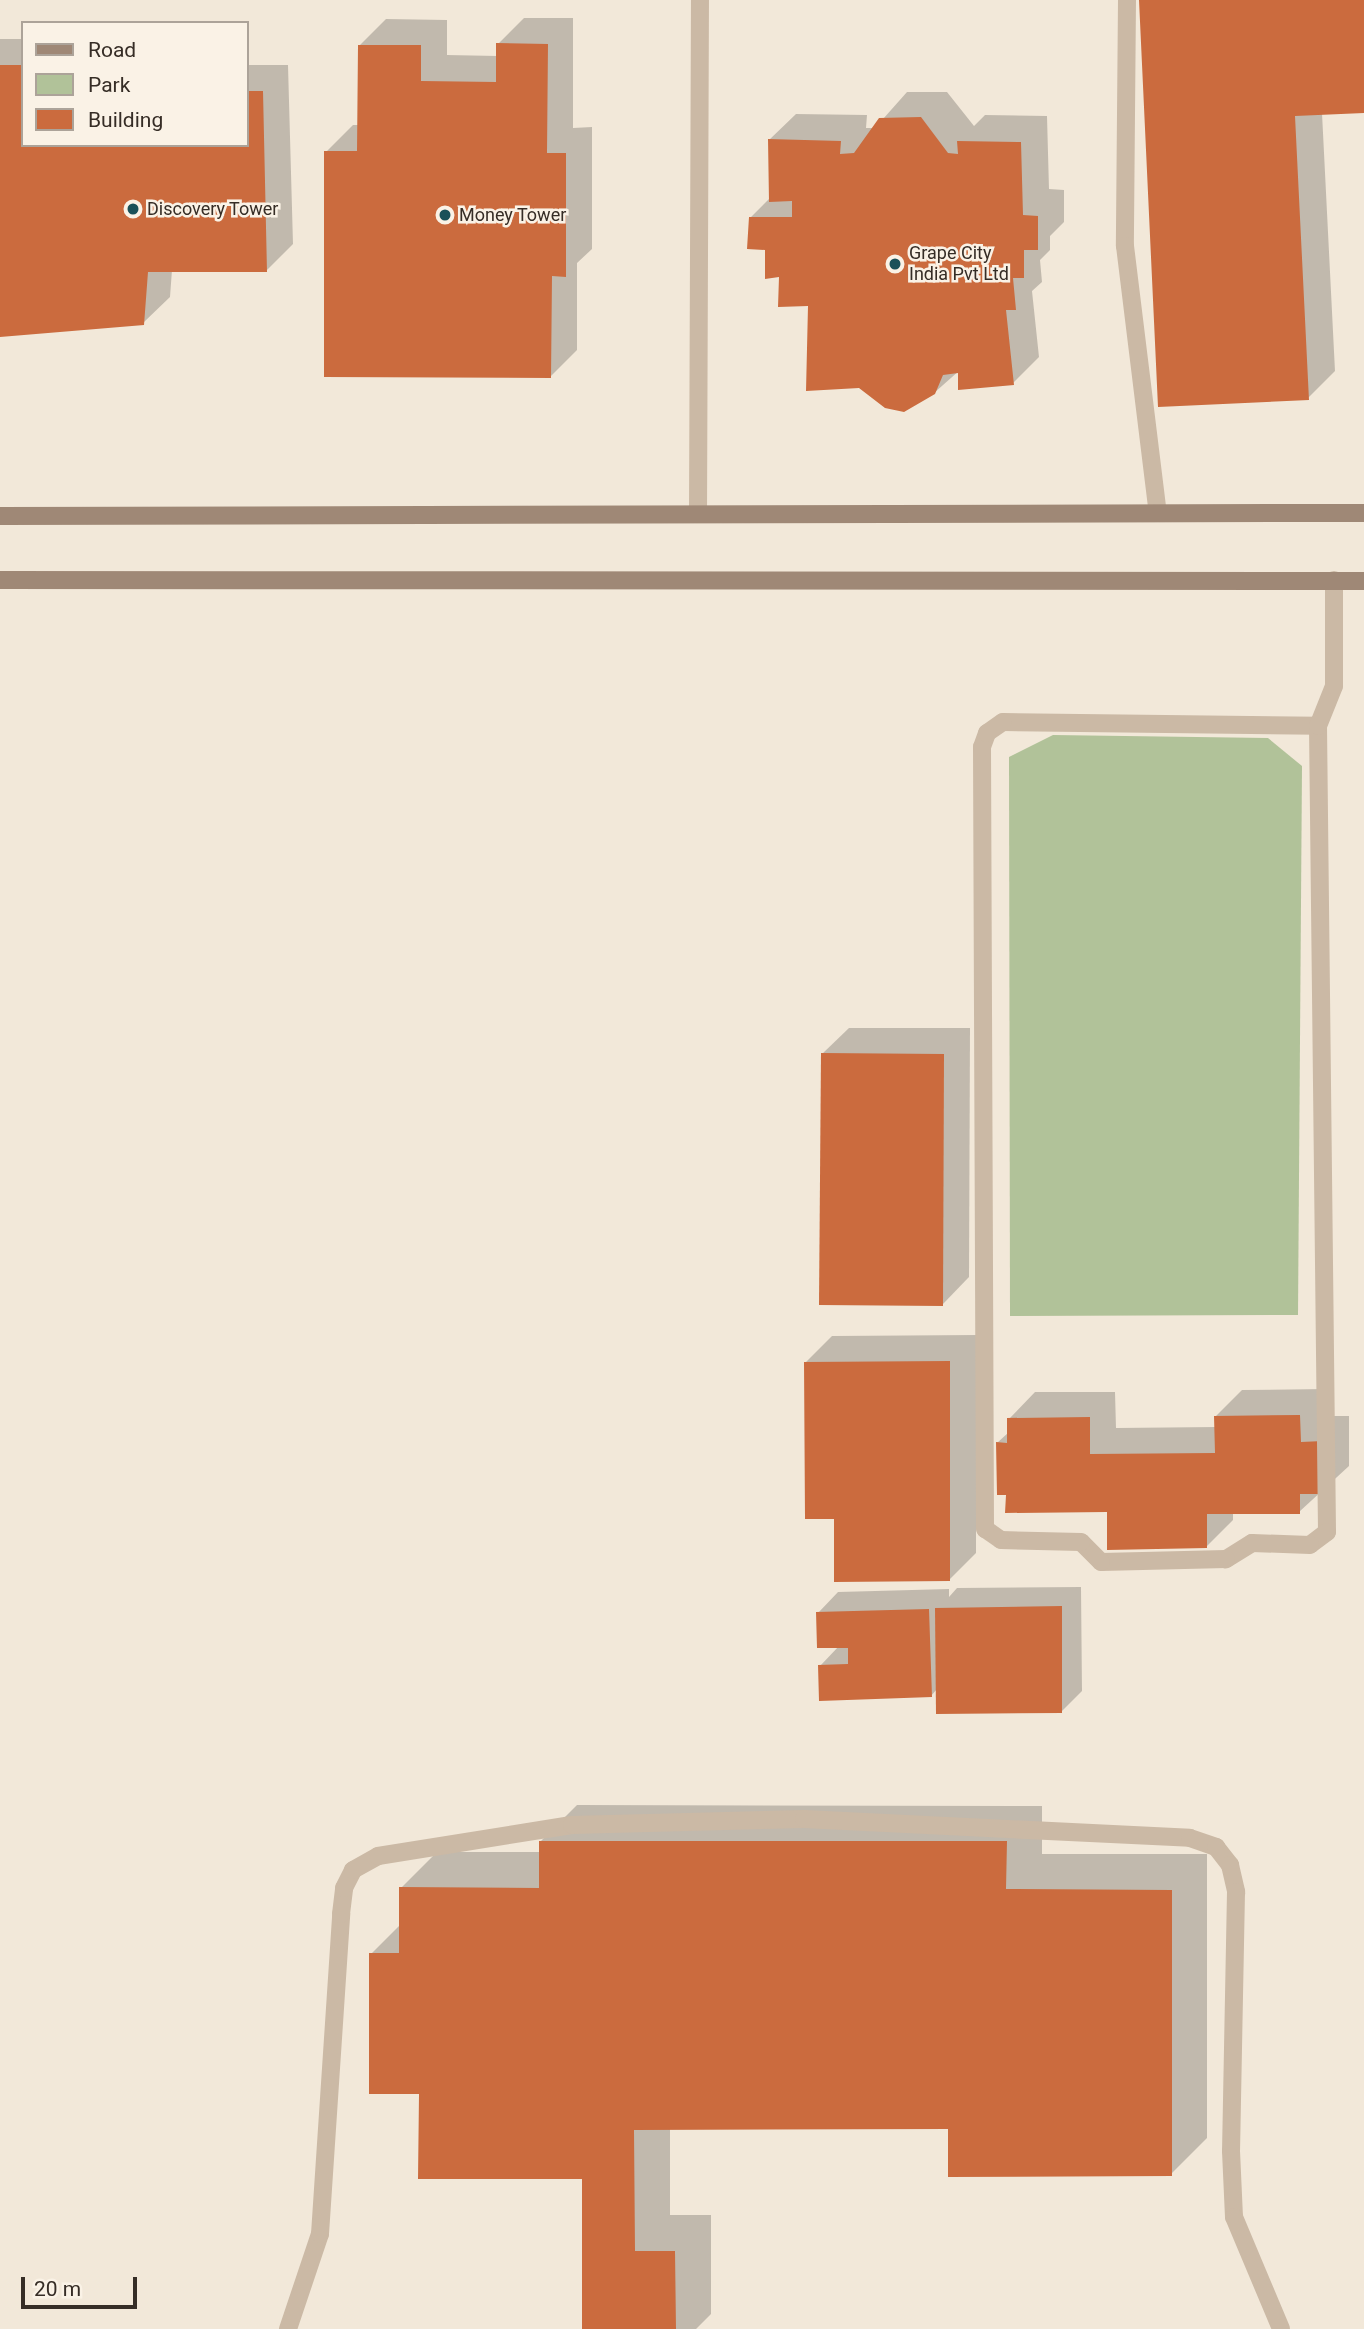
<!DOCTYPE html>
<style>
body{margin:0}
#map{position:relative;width:1364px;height:2329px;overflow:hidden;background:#f2e8d9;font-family:Roboto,sans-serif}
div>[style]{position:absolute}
.green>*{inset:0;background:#b1c299}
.shadow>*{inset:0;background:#0003}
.building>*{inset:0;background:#cb6b3e}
.lane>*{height:18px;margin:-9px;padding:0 9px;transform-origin:9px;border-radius:9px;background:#cbb9a5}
.secondary>*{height:18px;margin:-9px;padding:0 9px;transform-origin:9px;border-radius:9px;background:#9f8876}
.dots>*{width:19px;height:19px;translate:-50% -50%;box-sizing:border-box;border:4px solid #faf2e6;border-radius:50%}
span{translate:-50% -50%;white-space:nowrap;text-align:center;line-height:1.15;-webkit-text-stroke:5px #faf2e6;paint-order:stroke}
.poi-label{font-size:18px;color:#362d26}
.left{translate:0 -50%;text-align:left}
.legend{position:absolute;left:21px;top:21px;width:228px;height:126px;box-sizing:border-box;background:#faf2e6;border:2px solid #aca399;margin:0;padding:9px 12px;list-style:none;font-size:21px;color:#362d26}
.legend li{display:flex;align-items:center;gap:14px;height:35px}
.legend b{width:35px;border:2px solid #aca399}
.scale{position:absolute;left:21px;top:2277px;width:116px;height:32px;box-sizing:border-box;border:4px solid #362d26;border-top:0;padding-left:9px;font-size:21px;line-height:24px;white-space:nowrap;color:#362d26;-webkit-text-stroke:5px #faf2e6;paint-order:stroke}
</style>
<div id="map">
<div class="green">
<div style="clip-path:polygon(1053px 735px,1268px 738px,1302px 766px,1298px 1315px,1010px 1316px,1009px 757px)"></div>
</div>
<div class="shadow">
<div style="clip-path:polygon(1141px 0,1364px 0,1364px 111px,1322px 113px,1335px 371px,1308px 398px)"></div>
<div style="clip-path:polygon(524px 18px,573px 18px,573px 128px,592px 127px,592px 249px,577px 263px,577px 350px,551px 376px,326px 152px,353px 125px,359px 125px,359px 46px,386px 19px,447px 20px,447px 55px,498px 56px,498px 44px)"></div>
<div style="clip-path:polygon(0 39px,23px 39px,23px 145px,247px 145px,247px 65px,288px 65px,293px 244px,266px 271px,172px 270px,170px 297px,143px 323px,0 336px)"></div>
<div style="clip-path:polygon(907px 92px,947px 92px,974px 126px,985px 115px,1047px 116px,1049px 189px,1064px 190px,1064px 222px,1050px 236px,1050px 250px,1040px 260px,1042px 282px,1032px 291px,1039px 357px,1013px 383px,960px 370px,934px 393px,810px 304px,781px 275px,750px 218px,770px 198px,769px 140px,796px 114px,867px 115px,866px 128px,875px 128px)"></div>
<div style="clip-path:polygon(849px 1028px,970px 1028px,969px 1277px,943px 1304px,822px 1054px)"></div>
<div style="clip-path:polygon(976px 1335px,976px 1553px,950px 1579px,836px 1517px,806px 1362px,832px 1336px)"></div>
<div style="clip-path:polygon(1326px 1389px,1326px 1416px,1349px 1416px,1349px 1466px,1299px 1512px,1233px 1512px,1233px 1520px,1206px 1547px,1108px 1510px,1007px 1493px,997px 1443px,1009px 1432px,1009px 1419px,1035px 1392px,1115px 1392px,1116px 1428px,1216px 1427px,1216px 1416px,1242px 1390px)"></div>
<div style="clip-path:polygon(1081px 1587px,1082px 1691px,1062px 1711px,937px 1689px,931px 1696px,820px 1666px,839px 1646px,818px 1613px,838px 1592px,949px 1589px,949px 1597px,957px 1588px)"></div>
<div style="clip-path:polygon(577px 1805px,1042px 1806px,1042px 1854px,1207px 1854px,1207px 2138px,1171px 2174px,949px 2128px,670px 2129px,670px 2215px,711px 2215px,711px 2314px,696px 2329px,583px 2329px,583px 2177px,420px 2092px,371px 1954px,401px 1924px,401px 1888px,437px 1852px,541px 1852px,541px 1841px)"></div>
</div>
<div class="building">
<div style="clip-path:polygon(1139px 0,1364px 0,1364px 113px,1295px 116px,1309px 400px,1158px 407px)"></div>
<div style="clip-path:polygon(496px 43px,548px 44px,547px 153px,566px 153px,566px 277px,552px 276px,551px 378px,324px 377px,324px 151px,357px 151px,358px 45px,421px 45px,421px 81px,496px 82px)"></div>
<div style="clip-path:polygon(0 65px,23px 65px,23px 145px,247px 145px,247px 91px,263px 91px,267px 272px,148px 272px,144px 325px,0 337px)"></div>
<div style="clip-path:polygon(921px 117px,948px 153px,958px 154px,957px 141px,1021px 142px,1023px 215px,1038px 216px,1038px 250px,1024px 250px,1024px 278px,1013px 278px,1016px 310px,1006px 310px,1014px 385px,958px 390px,958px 373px,943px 375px,935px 394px,904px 412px,885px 408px,859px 388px,806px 391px,808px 306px,778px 307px,779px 277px,765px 279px,765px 250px,747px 249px,749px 217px,792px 217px,792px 201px,769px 202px,768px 139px,841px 141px,840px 154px,854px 153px,879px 118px)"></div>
<div style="clip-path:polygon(821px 1053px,944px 1054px,943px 1306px,819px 1305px)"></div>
<div style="clip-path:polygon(950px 1361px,950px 1581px,834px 1582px,834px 1519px,805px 1519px,804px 1362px)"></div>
<div style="clip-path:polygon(1300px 1415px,1301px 1442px,1323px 1441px,1323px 1494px,1300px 1494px,1300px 1514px,1207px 1514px,1207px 1548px,1107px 1550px,1107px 1512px,1005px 1513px,1006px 1495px,997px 1495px,996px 1442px,1007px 1443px,1007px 1418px,1090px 1417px,1090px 1454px,1215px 1453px,1214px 1416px)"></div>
<div style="clip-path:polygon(1062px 1606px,1062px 1713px,936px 1714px,935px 1608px)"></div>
<div style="clip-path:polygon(929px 1609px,932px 1697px,819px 1701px,818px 1665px,848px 1664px,848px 1648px,817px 1648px,816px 1612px)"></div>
<div style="clip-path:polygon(539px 1841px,1007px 1841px,1006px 1889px,1172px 1890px,1172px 2176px,948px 2177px,948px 2129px,634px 2130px,635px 2251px,675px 2251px,676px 2329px,582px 2329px,582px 2179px,418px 2179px,419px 2094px,369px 2094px,369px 1953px,399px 1953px,399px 1887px,539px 1888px)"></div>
</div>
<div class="lane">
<div style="left:1127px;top:0;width:246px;rotate:90.5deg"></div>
<div style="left:1125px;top:246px;width:269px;rotate:83deg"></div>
<div style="left:698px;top:514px;width:514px;rotate:-89.78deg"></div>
<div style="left:1003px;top:722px;width:315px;rotate:0.7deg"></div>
<div style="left:1318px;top:726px;width:806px;rotate:89.36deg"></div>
<div style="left:1327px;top:1532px;width:21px;rotate:143deg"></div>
<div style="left:1310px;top:1545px;width:58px;rotate:-178deg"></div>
<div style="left:1252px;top:1543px;width:31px;rotate:148deg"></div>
<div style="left:1226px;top:1559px;width:125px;rotate:178.6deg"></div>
<div style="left:1101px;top:1562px;width:28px;rotate:-135deg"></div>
<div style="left:1081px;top:1542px;width:80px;rotate:-178.6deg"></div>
<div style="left:1001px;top:1540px;width:19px;rotate:-145deg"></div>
<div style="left:985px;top:1529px;width:782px;rotate:-90.22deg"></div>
<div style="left:982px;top:747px;width:15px;rotate:-70deg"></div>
<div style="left:987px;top:733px;width:19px;rotate:-35deg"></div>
<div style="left:1318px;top:726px;width:43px;rotate:-68.2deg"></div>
<div style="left:1334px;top:686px;width:106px;rotate:-90deg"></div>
<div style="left:288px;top:2329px;width:100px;rotate:-71.4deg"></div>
<div style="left:320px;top:2234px;width:321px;rotate:-86.2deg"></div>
<div style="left:341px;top:1914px;width:26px;rotate:-83deg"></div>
<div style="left:344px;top:1888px;width:20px;rotate:-63deg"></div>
<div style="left:353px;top:1870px;width:29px;rotate:-29deg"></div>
<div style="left:378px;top:1856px;width:196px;rotate:-9.1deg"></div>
<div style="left:572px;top:1825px;width:232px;rotate:-1.5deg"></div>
<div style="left:804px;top:1819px;width:386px;rotate:2.8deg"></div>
<div style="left:1190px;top:1838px;width:28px;rotate:19deg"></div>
<div style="left:1216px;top:1847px;width:23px;rotate:52deg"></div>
<div style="left:1230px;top:1865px;width:28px;rotate:77deg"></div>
<div style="left:1236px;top:1892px;width:259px;rotate:91.1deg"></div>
<div style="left:1231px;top:2151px;width:66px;rotate:87.4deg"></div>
<div style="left:1234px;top:2217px;width:121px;rotate:67.2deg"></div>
</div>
<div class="secondary">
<div style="left:0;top:516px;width:1364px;rotate:-0.13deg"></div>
<div style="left:0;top:580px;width:1364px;rotate:0.04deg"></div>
</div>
<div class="dots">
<div style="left:133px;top:209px;background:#1a5159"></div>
<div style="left:445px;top:215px;background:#1a5159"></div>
<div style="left:895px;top:264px;background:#1a5159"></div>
</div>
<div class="poi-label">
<span class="left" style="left:147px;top:209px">Discovery Tower</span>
<span class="left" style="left:459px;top:215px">Money Tower</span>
<span class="left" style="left:909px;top:264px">Grape City<br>India Pvt Ltd</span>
</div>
<ul class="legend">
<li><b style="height:9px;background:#9f8876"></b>Road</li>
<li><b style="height:19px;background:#b1c299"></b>Park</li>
<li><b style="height:19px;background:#cb6b3e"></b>Building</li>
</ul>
<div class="scale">20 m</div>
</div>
